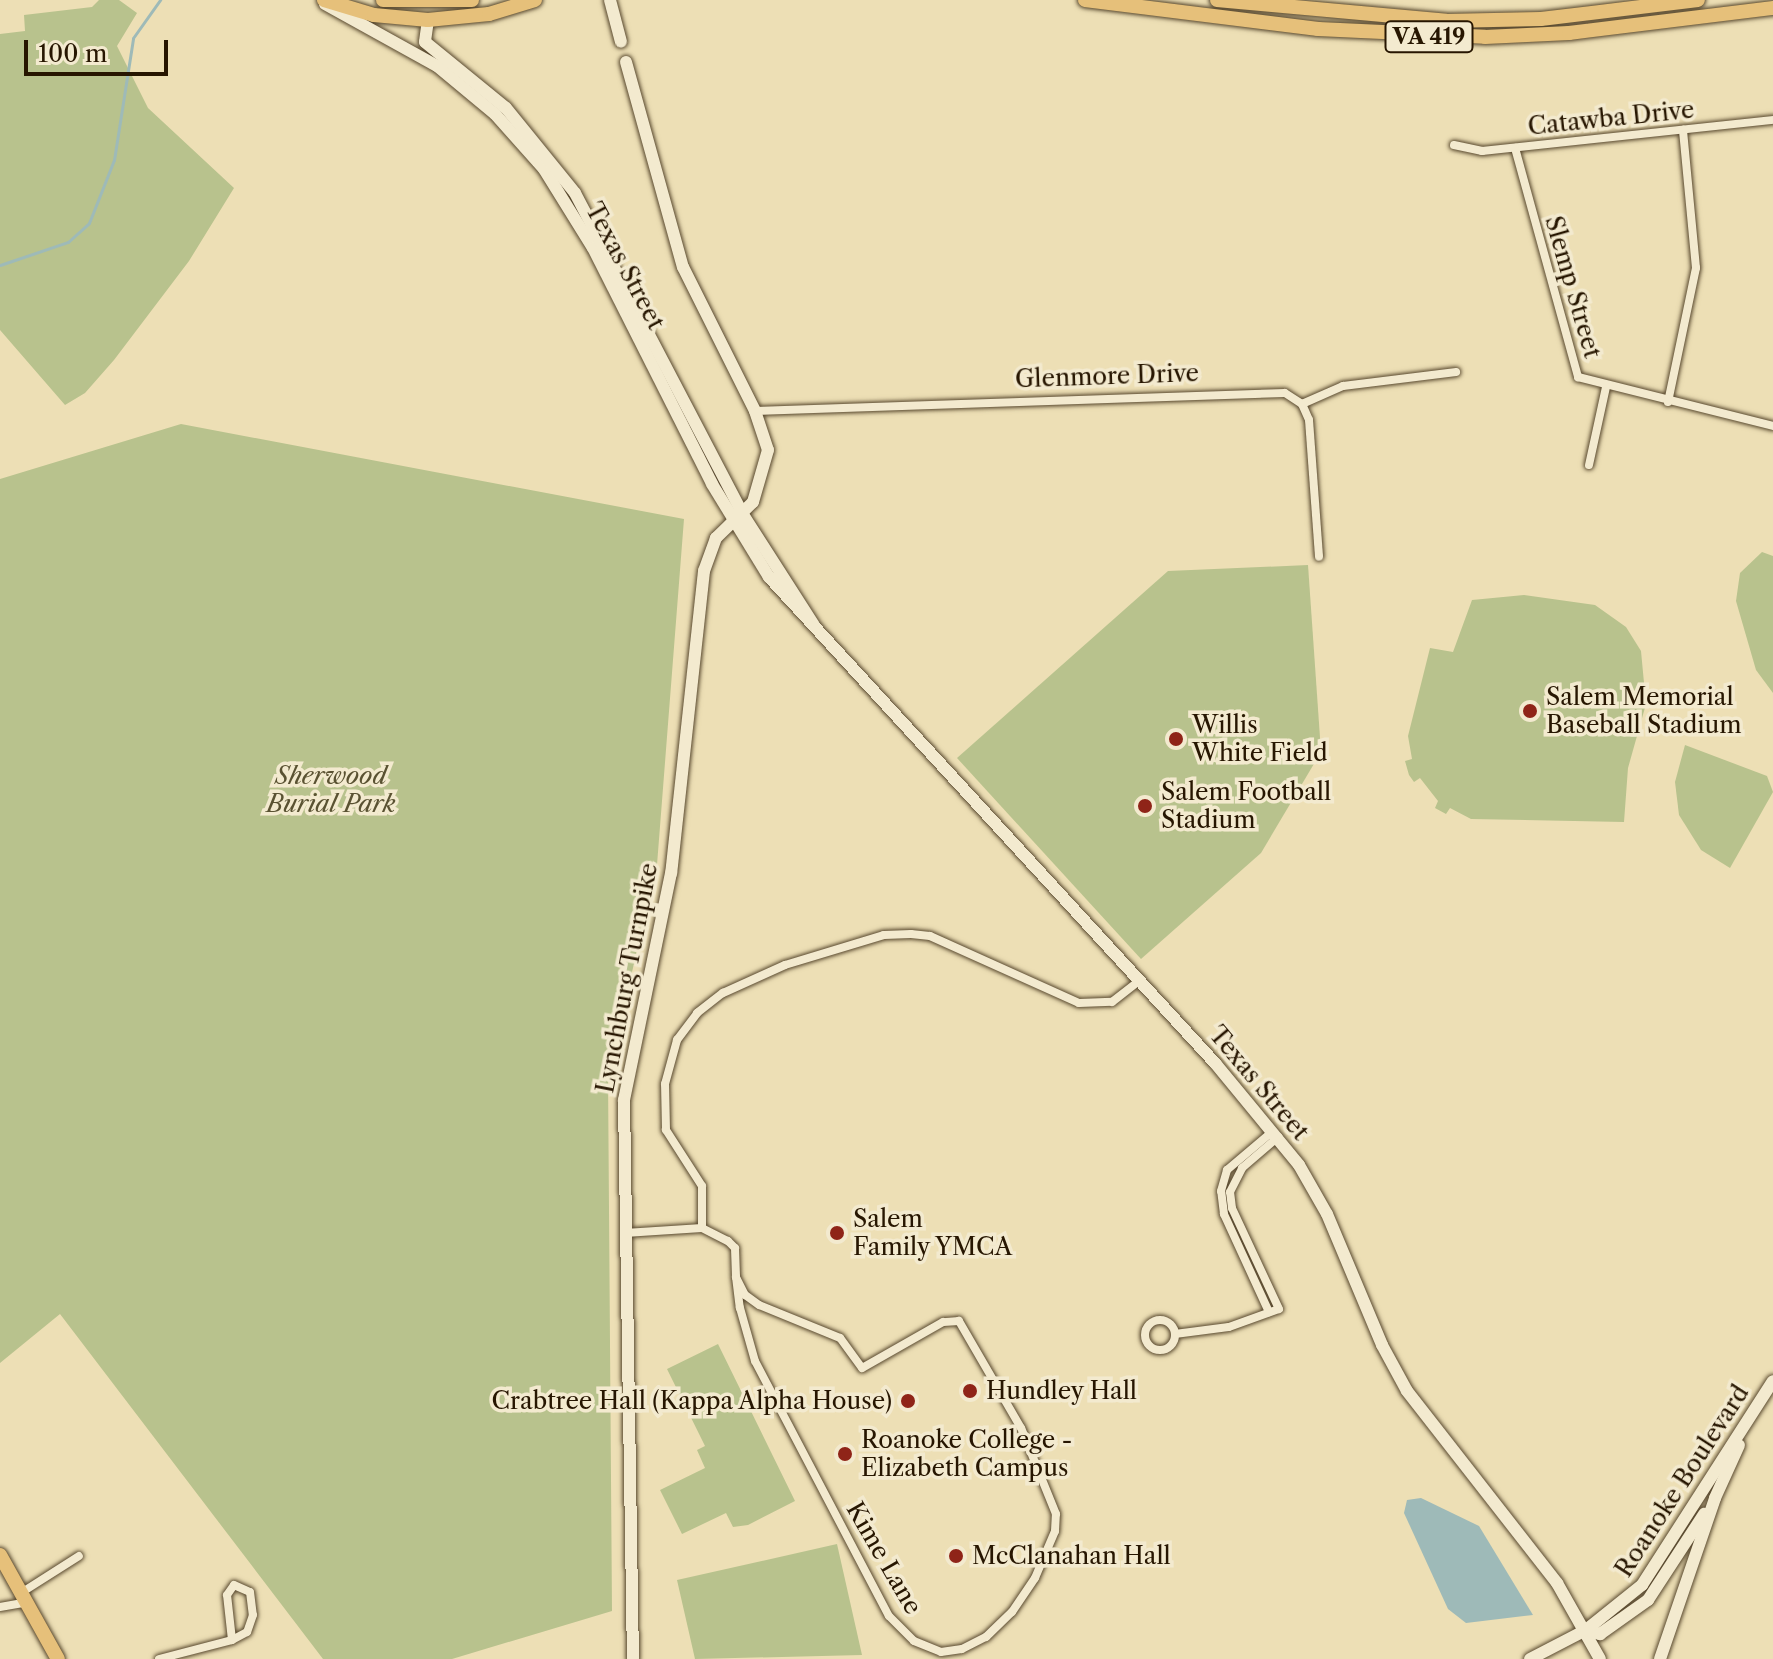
<!DOCTYPE html>
<style>
body{margin:0}
#map{position:relative;width:1773px;height:1659px;overflow:hidden;background:#eddfb5;font-family:"Libre Caslon Text",serif}
div>[style]{position:absolute}
.green>*{inset:0;background:#b8c28d}
.water>*{inset:0;background:#9ebab8}
.stream>*{height:3px;margin:-1.5px;padding:0 1.5px;transform-origin:1.5px;border-radius:1.5px;background:#9ebab8}
.roads{filter:drop-shadow(0 0 2px #58482e) drop-shadow(0 0 2px #58482e)}
.street>*{height:8px;margin:-4px;padding:0 4px;transform-origin:4px;border-radius:4px;background:#f3eacf}
.street>.ring{margin:-4px;padding:0;box-sizing:content-box;background:none;border:8px solid #f3eacf;border-radius:50%}
.secondary>*{height:12px;margin:-6px;padding:0 6px;transform-origin:6px;border-radius:6px;background:#f3eacf}
.primary>*{height:14px;margin:-7px;padding:0 7px;transform-origin:7px;border-radius:7px;background:#e6c07a}
.dots>*{width:22px;height:22px;translate:-50% -50%;box-sizing:border-box;border:4px solid #f3eacf;border-radius:50%}
span{translate:-50% -50%;white-space:nowrap;text-align:center;line-height:1.15;-webkit-text-stroke:7px #f3eacf;paint-order:stroke}
.shield-label span{padding:2px 6px;background:#f3eacf;border:2px solid;border-radius:6px;-webkit-text-stroke-width:0}
.shield-label{font-size:22px;color:#271601;font-weight:700}
.street-label{font-size:24px;color:#271601}
.poi-label{font-size:24px;color:#271601}
.left{translate:0 -50%;text-align:left}
.right{translate:-100% -50%;text-align:right}
.park-label{font-size:24px;color:#5a5232;font-style:italic}
.scale{position:absolute;left:24px;top:40px;width:144px;height:36px;box-sizing:border-box;border:4px solid #271601;border-top:0;padding-left:10px;font-size:24px;line-height:28px;white-space:nowrap;color:#271601;-webkit-text-stroke:6px #f3eacf;paint-order:stroke}
</style>
<div id="map">
<div class="green">
<div style="clip-path:polygon(99px 0,119px 0,137px 13px,117px 46px,148px 108px,234px 188px,189px 261px,114px 360px,85px 393px,65px 405px,0 330px,0 34px,25px 31px,24px 15px,92px 7px)"></div>
<div style="clip-path:polygon(181px 424px,684px 519px,657px 865px,608px 1075px,612px 1611px,452px 1659px,323px 1659px,60px 1314px,0 1363px,0 479px)"></div>
<div style="clip-path:polygon(1762px 552px,1773px 556px,1773px 693px,1756px 670px,1736px 601px,1740px 573px)"></div>
<div style="clip-path:polygon(1308px 565px,1321px 752px,1261px 853px,1141px 959px,957px 758px,1168px 571px)"></div>
<div style="clip-path:polygon(1524px 595px,1595px 605px,1626px 627px,1641px 651px,1646px 704px,1628px 768px,1624px 822px,1471px 819px,1450px 808px,1446px 814px,1435px 808px,1438px 801px,1420px 778px,1414px 782px,1409px 775px,1405px 761px,1412px 759px,1408px 736px,1430px 648px,1453px 652px,1472px 600px)"></div>
<div style="clip-path:polygon(1685px 745px,1767px 776px,1773px 792px,1730px 868px,1701px 850px,1679px 815px,1675px 782px)"></div>
<div style="clip-path:polygon(718px 1344px,795px 1501px,748px 1525px,733px 1527px,726px 1513px,682px 1534px,660px 1490px,705px 1468px,697px 1450px,705px 1446px,667px 1369px)"></div>
<div style="clip-path:polygon(837px 1544px,862px 1655px,695px 1659px,677px 1580px)"></div>
</div>
<div class="water">
<div style="clip-path:polygon(1421px 1498px,1479px 1526px,1533px 1615px,1466px 1623px,1448px 1609px,1404px 1513px,1407px 1500px)"></div>
</div>
<div class="stream">
<div style="left:0;top:265px;width:72px;rotate:-18.7deg"></div>
<div style="left:68px;top:242px;width:28px;rotate:-42deg"></div>
<div style="left:89px;top:223px;width:68px;rotate:-68.4deg"></div>
<div style="left:114px;top:160px;width:123px;rotate:-81.1deg"></div>
<div style="left:133px;top:38px;width:47px;rotate:-54.6deg"></div>
</div>
<div class="roads">
<div class="street">
<div style="left:1454px;top:145px;width:29px;rotate:12deg"></div>
<div style="left:1482px;top:151px;width:293px;rotate:-6.1deg"></div>
<div style="left:1515px;top:148px;width:238px;rotate:74.6deg"></div>
<div style="left:1578px;top:377px;width:201px;rotate:14.1deg"></div>
<div style="left:1668px;top:402px;width:137px;rotate:-78.2deg"></div>
<div style="left:1696px;top:268px;width:139px;rotate:-95.4deg"></div>
<div style="left:1302px;top:404px;width:45px;rotate:-23.7deg"></div>
<div style="left:1343px;top:386px;width:114px;rotate:-7.1deg"></div>
<div style="left:755px;top:411px;width:530px;rotate:-1.95deg"></div>
<div style="left:1285px;top:393px;width:20px;rotate:33deg"></div>
<div style="left:1302px;top:404px;width:17px;rotate:66deg"></div>
<div style="left:1309px;top:420px;width:137px;rotate:85.8deg"></div>
<div style="left:1589px;top:465px;width:80px;rotate:-77.7deg"></div>
<div style="left:702px;top:1228px;width:42px;rotate:-90deg"></div>
<div style="left:702px;top:1186px;width:67px;rotate:-122.7deg"></div>
<div style="left:666px;top:1130px;width:46px;rotate:-91.2deg"></div>
<div style="left:665px;top:1084px;width:46px;rotate:-74.7deg"></div>
<div style="left:677px;top:1040px;width:34px;rotate:-53deg"></div>
<div style="left:697px;top:1013px;width:33px;rotate:-38deg"></div>
<div style="left:723px;top:993px;width:68px;rotate:-24.3deg"></div>
<div style="left:785px;top:965px;width:103px;rotate:-16.9deg"></div>
<div style="left:884px;top:935px;width:27px;rotate:-2deg"></div>
<div style="left:911px;top:934px;width:19px;rotate:6deg"></div>
<div style="left:930px;top:936px;width:163px;rotate:24.2deg"></div>
<div style="left:1079px;top:1003px;width:33px;rotate:-2deg"></div>
<div style="left:1112px;top:1002px;width:36px;rotate:-38deg"></div>
<div style="left:625px;top:1233px;width:77px;rotate:-3.7deg"></div>
<div style="left:702px;top:1228px;width:29px;rotate:27deg"></div>
<div style="left:728px;top:1241px;width:10px;rotate:45deg"></div>
<div style="left:735px;top:1248px;width:29px;rotate:88deg"></div>
<div style="left:736px;top:1277px;width:31px;rotate:83deg"></div>
<div style="left:740px;top:1308px;width:55px;rotate:74.2deg"></div>
<div style="left:755px;top:1361px;width:288px;rotate:62.3deg"></div>
<div style="left:889px;top:1616px;width:35px;rotate:45deg"></div>
<div style="left:914px;top:1641px;width:29px;rotate:22deg"></div>
<div style="left:941px;top:1652px;width:21px;rotate:-8deg"></div>
<div style="left:962px;top:1649px;width:27px;rotate:-27deg"></div>
<div style="left:986px;top:1637px;width:36px;rotate:-44deg"></div>
<div style="left:1012px;top:1612px;width:41px;rotate:-55.9deg"></div>
<div style="left:1035px;top:1578px;width:51px;rotate:-66.9deg"></div>
<div style="left:1055px;top:1531px;width:17px;rotate:-87deg"></div>
<div style="left:1056px;top:1514px;width:93px;rotate:-112.1deg"></div>
<div style="left:1021px;top:1428px;width:124px;rotate:-120.1deg"></div>
<div style="left:959px;top:1321px;width:16px;rotate:176deg"></div>
<div style="left:943px;top:1322px;width:93px;rotate:150.4deg"></div>
<div style="left:862px;top:1368px;width:37px;rotate:-126deg"></div>
<div style="left:840px;top:1338px;width:87px;rotate:-157.8deg"></div>
<div style="left:759px;top:1305px;width:17px;rotate:-144deg"></div>
<div style="left:745px;top:1295px;width:20px;rotate:-117deg"></div>
<div style="left:1269px;top:1312px;width:108px;rotate:-114.7deg"></div>
<div style="left:1224px;top:1214px;width:23px;rotate:-97deg"></div>
<div style="left:1221px;top:1191px;width:22px;rotate:-74deg"></div>
<div style="left:1227px;top:1170px;width:60px;rotate:-40.3deg"></div>
<div class="ring" style="left:1145px;top:1320px;width:22px;height:22px"></div>
<div style="left:1175px;top:1334px;width:54px;rotate:-7.4deg"></div>
<div style="left:1229px;top:1327px;width:53px;rotate:-19.8deg"></div>
<div style="left:1279px;top:1309px;width:111px;rotate:-115deg"></div>
<div style="left:1232px;top:1208px;width:16px;rotate:-97deg"></div>
<div style="left:1230px;top:1192px;width:27px;rotate:-63deg"></div>
<div style="left:1242px;top:1168px;width:48px;rotate:-40.7deg"></div>
<div style="left:234px;top:1585px;width:17px;rotate:24deg"></div>
<div style="left:250px;top:1592px;width:23px;rotate:83deg"></div>
<div style="left:253px;top:1615px;width:18px;rotate:109deg"></div>
<div style="left:247px;top:1632px;width:17px;rotate:152deg"></div>
<div style="left:232px;top:1640px;width:45px;rotate:-96.3deg"></div>
<div style="left:227px;top:1595px;width:12px;rotate:-55deg"></div>
<div style="left:24px;top:1591px;width:65px;rotate:-32.5deg"></div>
<div style="left:0;top:1607px;width:29px;rotate:-10deg"></div>
<div style="left:159px;top:1659px;width:75px;rotate:-14.6deg"></div>
</div>
<div class="secondary">
<div style="left:610px;top:0;width:43px;rotate:75.3deg"></div>
<div style="left:325px;top:4px;width:128px;rotate:29deg"></div>
<div style="left:437px;top:66px;width:75px;rotate:39.6deg"></div>
<div style="left:495px;top:114px;width:74px;rotate:48.3deg"></div>
<div style="left:544px;top:169px;width:93px;rotate:58.2deg"></div>
<div style="left:593px;top:248px;width:264px;rotate:63.2deg"></div>
<div style="left:712px;top:484px;width:109px;rotate:58.5deg"></div>
<div style="left:769px;top:577px;width:660px;rotate:47.46deg"></div>
<div style="left:1215px;top:1063px;width:132px;rotate:50.5deg"></div>
<div style="left:1299px;top:1165px;width:56px;rotate:60.3deg"></div>
<div style="left:1327px;top:1214px;width:142px;rotate:67.2deg"></div>
<div style="left:1382px;top:1345px;width:52px;rotate:61.5deg"></div>
<div style="left:1407px;top:1391px;width:244px;rotate:52deg"></div>
<div style="left:1557px;top:1583px;width:87px;rotate:60.5deg"></div>
<div style="left:428px;top:20px;width:22px;rotate:98deg"></div>
<div style="left:425px;top:42px;width:104px;rotate:39.2deg"></div>
<div style="left:506px;top:108px;width:109px;rotate:50.9deg"></div>
<div style="left:575px;top:193px;width:361px;rotate:62.4deg"></div>
<div style="left:742px;top:513px;width:133px;rotate:57.3deg"></div>
<div style="left:626px;top:62px;width:213px;rotate:74.5deg"></div>
<div style="left:683px;top:267px;width:161px;rotate:63.4deg"></div>
<div style="left:755px;top:411px;width:41px;rotate:71.6deg"></div>
<div style="left:768px;top:450px;width:54px;rotate:106.1deg"></div>
<div style="left:753px;top:502px;width:52px;rotate:135.8deg"></div>
<div style="left:716px;top:538px;width:35px;rotate:110deg"></div>
<div style="left:704px;top:571px;width:304px;rotate:96.2deg"></div>
<div style="left:671px;top:873px;width:232px;rotate:101.7deg"></div>
<div style="left:624px;top:1100px;width:559px;rotate:89.08deg"></div>
<div style="left:1586px;top:1630px;width:15px;rotate:16deg"></div>
<div style="left:1600px;top:1634px;width:59px;rotate:-35.3deg"></div>
<div style="left:1648px;top:1600px;width:103px;rotate:-56.9deg"></div>
<div style="left:1530px;top:1659px;width:63px;rotate:-27.4deg"></div>
<div style="left:1586px;top:1630px;width:72px;rotate:-38.8deg"></div>
<div style="left:1642px;top:1585px;width:242px;rotate:-57.3deg"></div>
<div style="left:1660px;top:1659px;width:170px;rotate:-71.1deg"></div>
<div style="left:1715px;top:1498px;width:58px;rotate:-65.6deg"></div>
</div>
<div class="primary">
<div style="left:324px;top:0;width:52px;rotate:16.7deg"></div>
<div style="left:374px;top:15px;width:54px;rotate:5.3deg"></div>
<div style="left:428px;top:20px;width:61px;rotate:-5.6deg"></div>
<div style="left:489px;top:14px;width:48px;rotate:-16.9deg"></div>
<div style="left:383px;top:0;width:89px"></div>
<div style="left:1085px;top:0;width:235px;rotate:7.1deg"></div>
<div style="left:1318px;top:29px;width:167px;rotate:2.7deg"></div>
<div style="left:1485px;top:37px;width:84px;rotate:-2.7deg"></div>
<div style="left:1569px;top:33px;width:206px;rotate:-7deg"></div>
<div style="left:1217px;top:0;width:230px;rotate:5.2deg"></div>
<div style="left:1446px;top:21px;width:95px;rotate:-1.2deg"></div>
<div style="left:1541px;top:19px;width:158px;rotate:-6.9deg"></div>
<div style="left:0;top:1555px;width:119px;rotate:60.9deg"></div>
</div>
</div>
<div class="dots">
<div style="left:1530px;top:711px;background:#8f2418"></div>
<div style="left:1176px;top:739px;background:#8f2418"></div>
<div style="left:1145px;top:806px;background:#8f2418"></div>
<div style="left:837px;top:1233px;background:#8f2418"></div>
<div style="left:970px;top:1391px;background:#8f2418"></div>
<div style="left:908px;top:1401px;background:#8f2418"></div>
<div style="left:845px;top:1454px;background:#8f2418"></div>
<div style="left:956px;top:1556px;background:#8f2418"></div>
</div>
<div class="shield-label">
<span style="left:1429px;top:37px">VA 419</span>
</div>
<div class="street-label">
<span style="left:1611px;top:118px;rotate:-6deg">Catawba Drive</span>
<span style="left:625px;top:266px;rotate:62deg">Texas Street</span>
<span style="left:1573px;top:287px;rotate:74deg">Slemp Street</span>
<span style="left:1107px;top:376px;rotate:-2deg">Glenmore Drive</span>
<span style="left:627px;top:978px;rotate:-79deg">Lynchburg Turnpike</span>
<span style="left:1259px;top:1083px;rotate:50deg">Texas Street</span>
<span style="left:1682px;top:1481px;rotate:-57deg">Roanoke Boulevard</span>
<span style="left:884px;top:1558px;rotate:60deg">Kime Lane</span>
</div>
<div class="poi-label">
<span class="left" style="left:1546px;top:711px">Salem Memorial<br>Baseball Stadium</span>
<span class="left" style="left:1192px;top:739px">Willis<br>White Field</span>
<span class="left" style="left:1161px;top:806px">Salem Football<br>Stadium</span>
<span class="left" style="left:853px;top:1233px">Salem<br>Family YMCA</span>
<span class="left" style="left:986px;top:1391px">Hundley Hall</span>
<span class="right" style="left:892px;top:1401px">Crabtree Hall (Kappa Alpha House)</span>
<span class="left" style="left:861px;top:1454px">Roanoke College -<br>Elizabeth Campus</span>
<span class="left" style="left:972px;top:1556px">McClanahan Hall</span>
</div>
<div class="park-label">
<span style="left:331px;top:790px">Sherwood<br>Burial Park</span>
</div>
<div class="scale">100 m</div>
</div>
